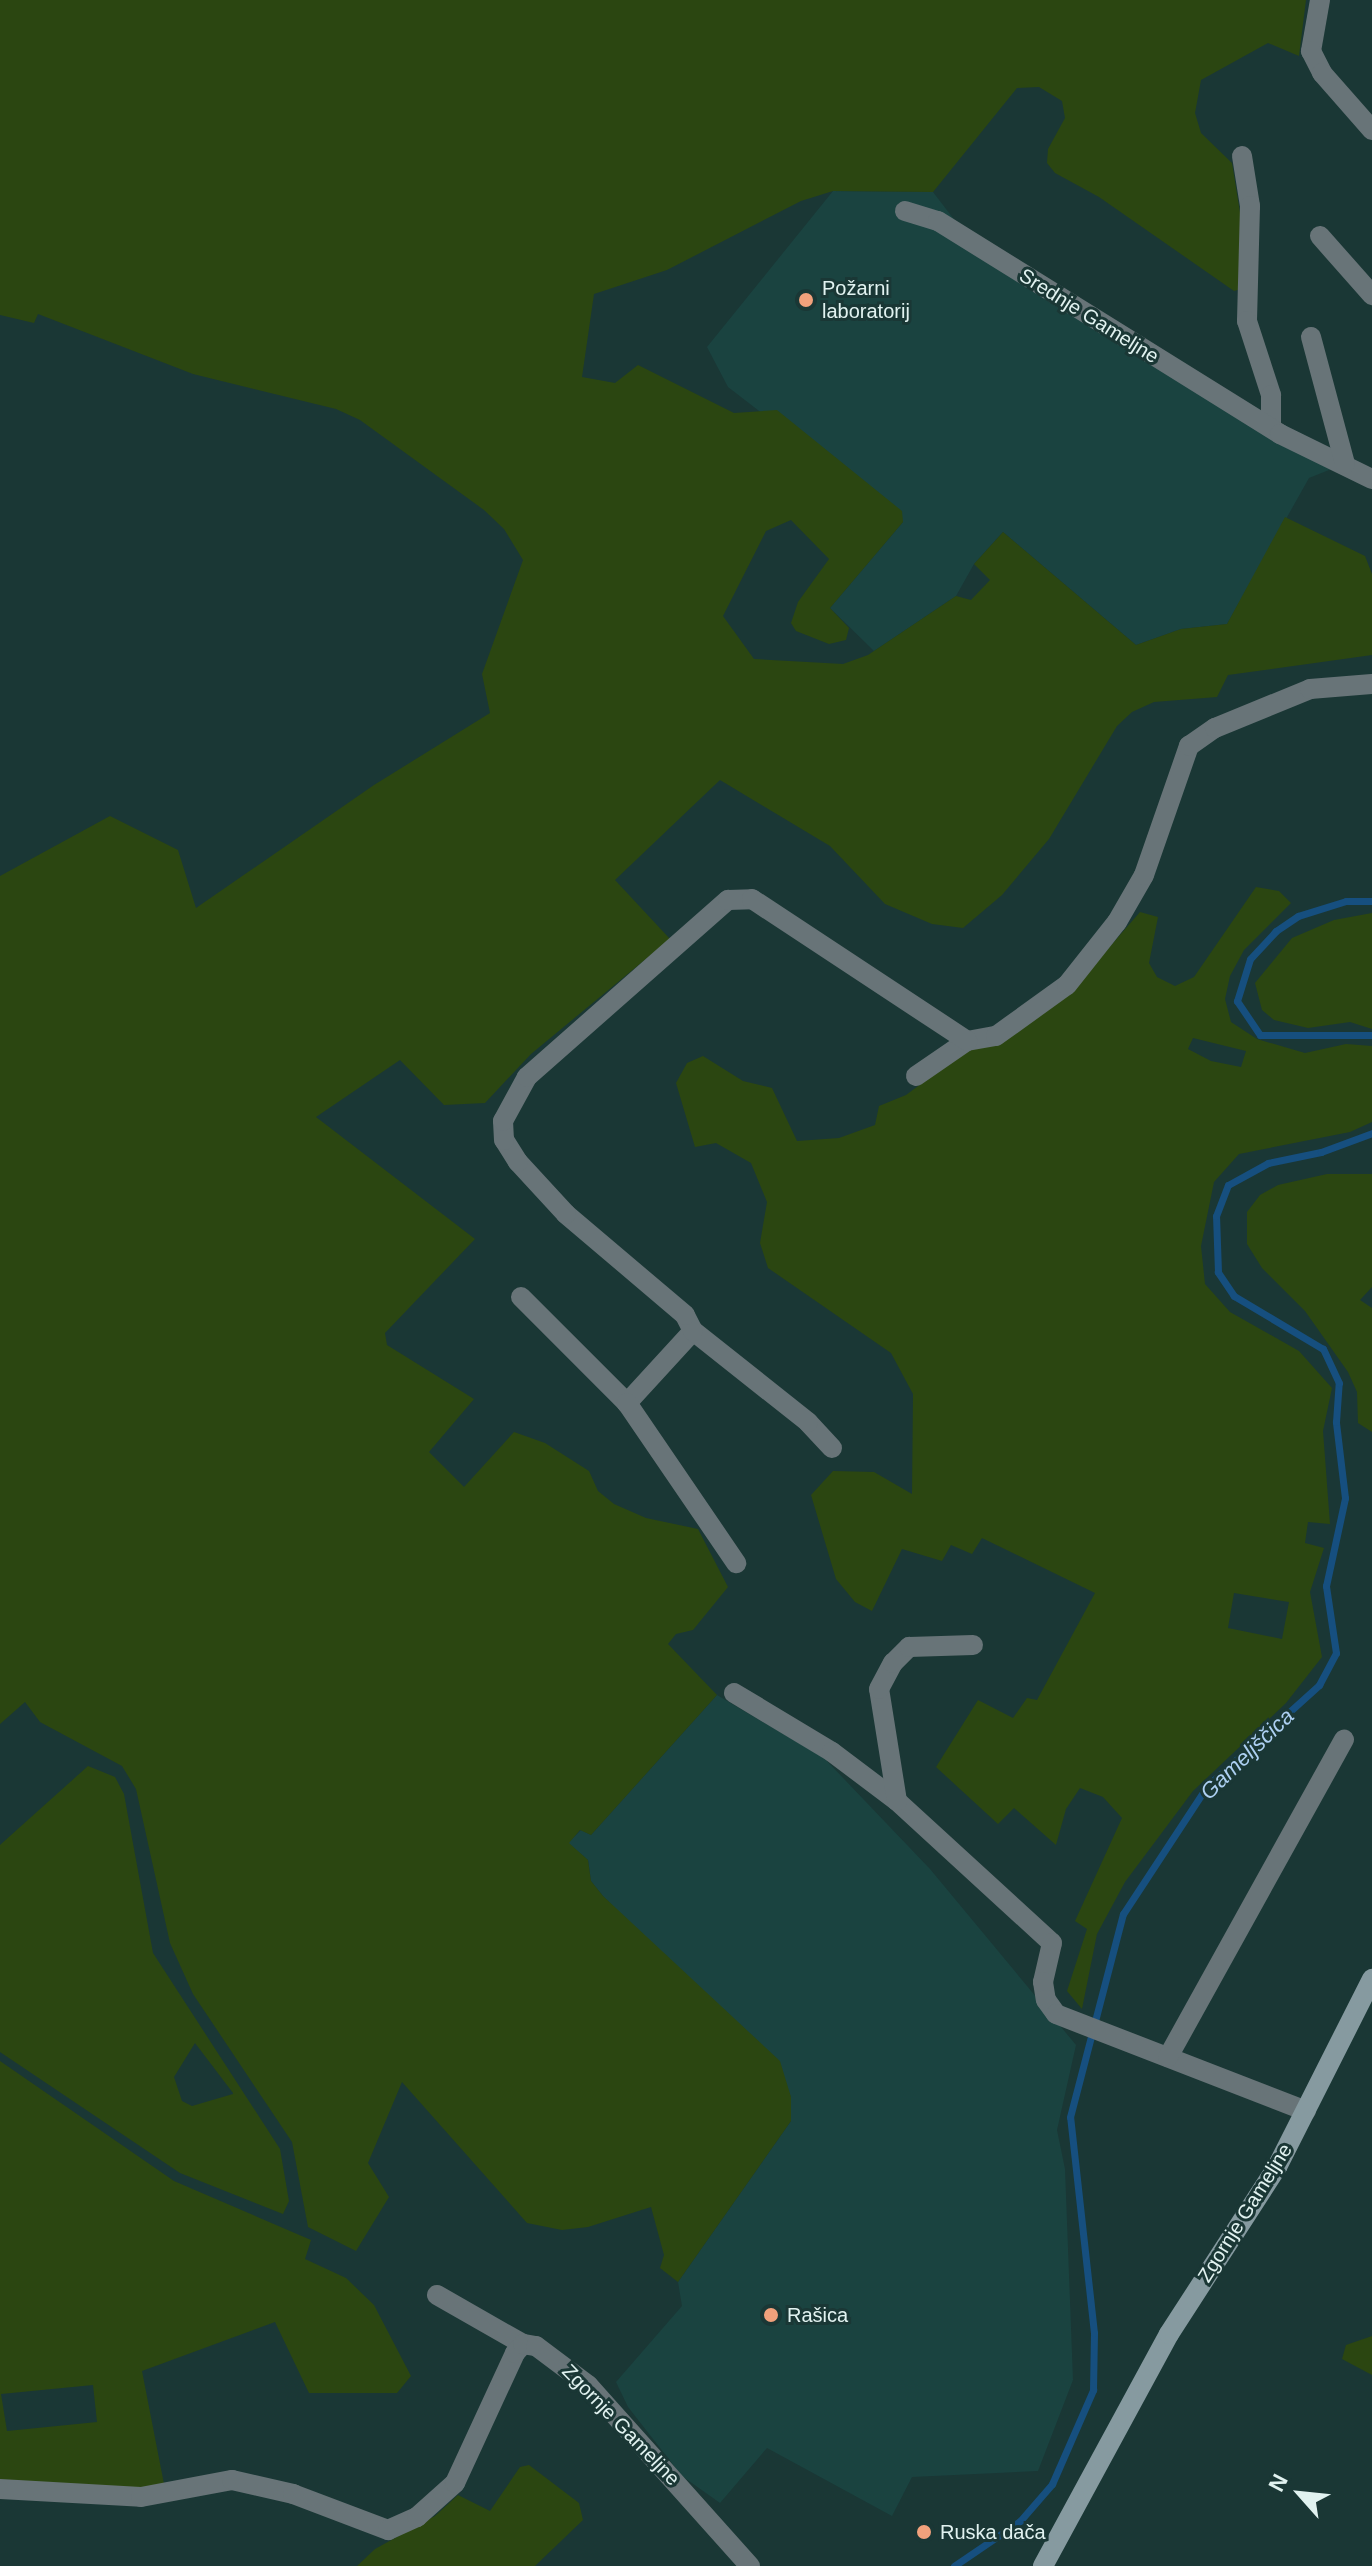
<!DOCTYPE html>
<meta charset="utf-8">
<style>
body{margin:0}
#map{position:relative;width:1372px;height:2566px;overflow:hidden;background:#1a3735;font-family:Arial,sans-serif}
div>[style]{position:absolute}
.built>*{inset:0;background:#1a4340}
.green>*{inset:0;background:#2b4611}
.stream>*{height:7px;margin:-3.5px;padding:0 3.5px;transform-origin:3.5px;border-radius:3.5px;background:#164f7f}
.street>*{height:20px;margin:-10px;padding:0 10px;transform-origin:10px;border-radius:10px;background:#687478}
.secondary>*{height:20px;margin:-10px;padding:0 10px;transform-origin:10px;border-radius:10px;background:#869aa0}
.dots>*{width:22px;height:22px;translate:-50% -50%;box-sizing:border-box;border:4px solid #1a3735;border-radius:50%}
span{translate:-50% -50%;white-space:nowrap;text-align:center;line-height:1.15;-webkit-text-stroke:6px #1a3735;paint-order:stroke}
.poi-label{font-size:20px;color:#e1f2f0}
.left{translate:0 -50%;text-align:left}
.street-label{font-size:20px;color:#e1f2f0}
.water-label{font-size:22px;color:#add0f2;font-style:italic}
.north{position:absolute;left:1260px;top:2454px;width:80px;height:80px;-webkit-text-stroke:6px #1a3735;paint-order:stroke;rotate:297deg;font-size:22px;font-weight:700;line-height:32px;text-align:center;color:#e1f2f0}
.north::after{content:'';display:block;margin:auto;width:28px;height:36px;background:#e1f2f0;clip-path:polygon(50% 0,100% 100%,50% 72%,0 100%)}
</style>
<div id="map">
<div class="built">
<div style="clip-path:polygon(833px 191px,933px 192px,963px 231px,1259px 412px,1335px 451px,1334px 468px,1309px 478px,1227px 624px,1181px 629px,1136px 645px,1003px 532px,974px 564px,956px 596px,874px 651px,830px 608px,903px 522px,728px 387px,707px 347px)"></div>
<div style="clip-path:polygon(717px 1695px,824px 1758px,930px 1869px,1076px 2045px,1057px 2130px,1065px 2169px,1073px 2380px,1038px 2471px,912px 2477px,892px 2516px,767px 2448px,720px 2503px,682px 2476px,628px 2407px,616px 2382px,682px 2306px,678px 2282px,791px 2121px,791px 2097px,782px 2077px,603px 1896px,591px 1881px,588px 1860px,568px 1843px,581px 1830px,591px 1835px)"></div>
</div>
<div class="green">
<div style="clip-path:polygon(0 0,1306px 0,1299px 56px,1268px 43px,1201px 80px,1195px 113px,1201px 133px,1232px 163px,1244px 237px,1241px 289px,1234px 291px,1099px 197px,1055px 173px,1047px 163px,1048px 149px,1065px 118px,1062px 101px,1039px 87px,1017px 88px,933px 192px,833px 191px,801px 201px,667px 270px,594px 294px,582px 377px,615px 383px,638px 365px,734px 413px,777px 410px,902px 511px,903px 522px,830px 608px,849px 628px,846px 640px,829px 644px,796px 631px,791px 623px,798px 602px,829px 559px,791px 520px,766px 531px,723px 616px,754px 659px,843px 664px,868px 655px,956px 596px,971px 600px,990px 580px,974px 564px,1003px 532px,1136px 645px,1181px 629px,1227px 624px,1285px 517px,1365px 556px,1372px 574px,1372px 655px,1228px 675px,1217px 697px,1154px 702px,1132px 712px,1117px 726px,1049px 839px,1002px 895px,963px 928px,932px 924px,885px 904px,830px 846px,720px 780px,615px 880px,670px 939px,531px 1054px,485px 1103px,444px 1105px,400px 1060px,316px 1117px,475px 1239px,385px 1333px,387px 1345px,474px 1399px,429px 1452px,464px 1487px,514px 1432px,545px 1443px,589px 1471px,598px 1491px,614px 1504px,646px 1518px,698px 1529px,728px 1587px,693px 1630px,676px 1634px,668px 1644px,717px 1695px,591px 1835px,580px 1830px,569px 1843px,588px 1860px,591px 1881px,603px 1896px,780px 2061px,791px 2097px,791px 2121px,678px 2282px,660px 2268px,664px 2255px,651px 2207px,588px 2227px,562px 2230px,527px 2223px,402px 2082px,368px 2163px,389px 2197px,356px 2251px,308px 2227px,292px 2142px,193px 1994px,170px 1943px,136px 1789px,122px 1766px,40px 1722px,25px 1702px,0 1724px,0 876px,110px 816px,178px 850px,196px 908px,374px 785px,490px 713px,482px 674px,523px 560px,504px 529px,484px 510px,360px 420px,336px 409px,193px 374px,38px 314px,34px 323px,0 315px)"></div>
<div style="clip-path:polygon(evenodd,1256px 887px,1279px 891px,1291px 903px,1244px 950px,1230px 976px,1225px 999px,1231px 1022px,1257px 1039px,1305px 1053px,1346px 1044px,1372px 1046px,1372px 1122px,1350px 1132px,1239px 1154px,1214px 1182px,1201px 1246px,1205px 1284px,1230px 1312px,1299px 1351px,1332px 1388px,1323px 1431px,1330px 1524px,1308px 1522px,1305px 1543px,1324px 1548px,1310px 1592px,1322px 1657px,1286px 1703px,1193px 1791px,1125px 1882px,1097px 1934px,1082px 2009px,1067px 1991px,1087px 1929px,1075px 1921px,1122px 1818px,1103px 1797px,1080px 1788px,1066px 1809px,1056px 1845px,1014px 1808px,998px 1824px,936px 1767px,978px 1700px,1013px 1718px,1027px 1698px,1037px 1700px,1095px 1593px,982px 1538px,972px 1554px,951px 1545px,942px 1561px,902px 1549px,872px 1611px,855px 1602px,836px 1579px,811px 1495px,833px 1471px,874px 1472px,912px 1494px,913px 1394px,891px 1353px,768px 1268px,760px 1243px,767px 1202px,751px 1163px,716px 1143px,695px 1147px,676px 1083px,687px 1063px,703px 1056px,743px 1081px,772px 1088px,797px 1141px,839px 1138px,875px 1125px,879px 1106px,906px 1095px,964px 1052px,1079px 982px,1140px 912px,1158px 917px,1149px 963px,1157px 977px,1175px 986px,1194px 977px,1256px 887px,1193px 1038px,1246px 1051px,1241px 1067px,1211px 1061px,1188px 1049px,1193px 1038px,1256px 887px,1234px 1593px,1289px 1602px,1282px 1639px,1228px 1628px,1234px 1593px)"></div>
<div style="clip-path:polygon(1372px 913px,1372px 1029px,1350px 1022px,1308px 1028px,1274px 1020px,1262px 1010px,1255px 983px,1292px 938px,1334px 920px)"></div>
<div style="clip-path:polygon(1327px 1174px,1372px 1174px,1372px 1287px,1360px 1300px,1372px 1308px,1372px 1432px,1358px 1423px,1357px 1392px,1348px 1372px,1305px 1311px,1262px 1268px,1247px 1244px,1247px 1212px,1260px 1195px,1278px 1185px)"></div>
<div style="clip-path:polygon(evenodd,88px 1766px,115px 1777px,124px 1794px,153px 1953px,280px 2149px,289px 2201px,283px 2214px,180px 2173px,0 2052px,0 1845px,88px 1766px,195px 2043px,233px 2093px,233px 2094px,192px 2106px,182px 2101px,174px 2077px,195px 2043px)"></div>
<div style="clip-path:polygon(evenodd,0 2061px,174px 2181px,311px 2240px,305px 2259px,346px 2278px,374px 2305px,411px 2376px,397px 2393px,309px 2393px,275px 2322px,142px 2371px,164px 2484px,138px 2490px,0 2481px,0 2061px,93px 2385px,97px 2422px,7px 2431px,1px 2394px,93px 2385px)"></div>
<div style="clip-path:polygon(1372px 2336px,1372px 2375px,1342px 2359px,1346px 2345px)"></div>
<div style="clip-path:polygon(529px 2465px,579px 2503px,583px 2520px,535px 2566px,357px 2566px,375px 2549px,435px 2516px,458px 2495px,490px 2511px,520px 2467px)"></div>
</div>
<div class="stream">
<div style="left:1372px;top:901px;width:26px;rotate:180deg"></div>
<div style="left:1346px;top:901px;width:50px;rotate:162.6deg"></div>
<div style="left:1298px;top:916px;width:27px;rotate:146deg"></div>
<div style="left:1276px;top:931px;width:38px;rotate:133deg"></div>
<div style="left:1250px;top:959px;width:44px;rotate:107.2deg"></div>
<div style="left:1237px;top:1001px;width:41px;rotate:55.9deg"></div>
<div style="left:1260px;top:1035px;width:112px"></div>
<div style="left:954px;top:2566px;width:80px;rotate:-34.3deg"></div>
<div style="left:1020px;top:2521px;width:49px;rotate:-49.1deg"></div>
<div style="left:1052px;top:2484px;width:103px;rotate:-66.4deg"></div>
<div style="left:1093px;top:2390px;width:57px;rotate:-89deg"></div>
<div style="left:1094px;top:2333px;width:217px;rotate:-96.3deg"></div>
<div style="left:1070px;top:2117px;width:210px;rotate:-75.4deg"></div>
<div style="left:1123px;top:1914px;width:153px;rotate:-56.7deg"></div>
<div style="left:1207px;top:1786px;width:151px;rotate:-42deg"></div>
<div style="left:1319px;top:1685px;width:36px;rotate:-62deg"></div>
<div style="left:1336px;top:1653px;width:68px;rotate:-98.5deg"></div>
<div style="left:1326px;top:1586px;width:90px;rotate:-77.8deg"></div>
<div style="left:1345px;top:1498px;width:77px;rotate:-96.8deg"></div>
<div style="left:1336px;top:1422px;width:39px;rotate:-86deg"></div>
<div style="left:1339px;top:1383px;width:38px;rotate:-115deg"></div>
<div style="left:1323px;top:1349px;width:104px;rotate:-149.2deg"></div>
<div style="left:1234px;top:1296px;width:29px;rotate:-124deg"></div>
<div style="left:1218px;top:1272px;width:56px;rotate:-92deg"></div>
<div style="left:1216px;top:1216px;width:33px;rotate:-69deg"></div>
<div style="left:1228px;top:1185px;width:46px;rotate:-28.8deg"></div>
<div style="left:1268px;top:1163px;width:54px;rotate:-11.7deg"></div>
<div style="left:1321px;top:1152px;width:54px;rotate:-20.4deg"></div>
</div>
<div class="street">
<div style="left:1320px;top:0;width:52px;rotate:100deg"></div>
<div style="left:1311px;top:51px;width:25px;rotate:63deg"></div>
<div style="left:1322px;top:73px;width:76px;rotate:48.7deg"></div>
<div style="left:1242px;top:156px;width:51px;rotate:80.9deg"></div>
<div style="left:1250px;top:206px;width:115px;rotate:91.5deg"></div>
<div style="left:1247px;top:321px;width:78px;rotate:72deg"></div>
<div style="left:1271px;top:395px;width:32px;rotate:90deg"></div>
<div style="left:905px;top:211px;width:34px;rotate:17deg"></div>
<div style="left:938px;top:221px;width:403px;rotate:31.9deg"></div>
<div style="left:1280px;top:434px;width:102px;rotate:26.1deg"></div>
<div style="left:1320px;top:236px;width:79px;rotate:48.6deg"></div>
<div style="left:1311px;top:337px;width:131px;rotate:75deg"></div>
<div style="left:916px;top:1076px;width:62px;rotate:-34.5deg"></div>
<div style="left:967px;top:1041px;width:29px;rotate:-10deg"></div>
<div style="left:996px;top:1036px;width:87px;rotate:-35.7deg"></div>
<div style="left:1067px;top:985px;width:80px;rotate:-51.6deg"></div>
<div style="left:1117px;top:922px;width:54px;rotate:-60.1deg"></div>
<div style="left:1144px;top:875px;width:137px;rotate:-70.8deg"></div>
<div style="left:1189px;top:746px;width:32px;rotate:-35deg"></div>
<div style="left:1215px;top:728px;width:103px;rotate:-22.3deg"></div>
<div style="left:1310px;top:689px;width:62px;rotate:-4.6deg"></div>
<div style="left:521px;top:1297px;width:150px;rotate:45deg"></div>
<div style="left:693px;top:1331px;width:98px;rotate:132.5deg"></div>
<div style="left:627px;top:1403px;width:194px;rotate:55.7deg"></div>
<div style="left:832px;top:1448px;width:35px;rotate:-133deg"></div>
<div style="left:808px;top:1422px;width:147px;rotate:-141.6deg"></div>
<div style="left:693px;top:1331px;width:18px;rotate:-117deg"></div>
<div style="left:685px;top:1315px;width:156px;rotate:-139.7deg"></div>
<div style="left:566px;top:1214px;width:71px;rotate:-132.7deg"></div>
<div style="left:518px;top:1162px;width:26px;rotate:-122deg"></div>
<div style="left:504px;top:1140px;width:19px;rotate:-93deg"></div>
<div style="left:503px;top:1121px;width:50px;rotate:-61.4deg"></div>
<div style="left:527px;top:1077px;width:268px;rotate:-41.4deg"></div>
<div style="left:728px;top:900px;width:24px;rotate:-2deg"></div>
<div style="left:752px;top:899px;width:258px;rotate:33.4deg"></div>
<div style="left:734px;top:1693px;width:114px;rotate:31deg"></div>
<div style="left:832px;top:1752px;width:81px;rotate:37deg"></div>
<div style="left:897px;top:1801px;width:210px;rotate:42.5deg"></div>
<div style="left:1052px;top:1943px;width:40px;rotate:103deg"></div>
<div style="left:1043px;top:1982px;width:18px;rotate:81deg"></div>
<div style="left:1046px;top:2000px;width:17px;rotate:54deg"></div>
<div style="left:1056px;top:2014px;width:268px;rotate:21.2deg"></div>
<div style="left:897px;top:1801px;width:113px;rotate:-99.1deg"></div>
<div style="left:879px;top:1689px;width:30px;rotate:-62deg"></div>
<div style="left:893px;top:1663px;width:23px;rotate:-45deg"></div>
<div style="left:909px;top:1647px;width:64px;rotate:-1.8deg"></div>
<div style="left:1168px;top:2057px;width:363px;rotate:-61deg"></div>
<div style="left:437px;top:2295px;width:99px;rotate:29.7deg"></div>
<div style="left:0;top:2489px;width:141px;rotate:3.2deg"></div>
<div style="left:141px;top:2497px;width:93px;rotate:-10.6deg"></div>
<div style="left:232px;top:2480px;width:63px;rotate:12.9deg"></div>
<div style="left:293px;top:2494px;width:102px;rotate:20.8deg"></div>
<div style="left:388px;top:2530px;width:32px;rotate:-24deg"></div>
<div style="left:417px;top:2517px;width:51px;rotate:-41.8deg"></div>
<div style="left:455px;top:2483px;width:143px;rotate:-65.2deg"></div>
<div style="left:515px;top:2353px;width:12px;rotate:-48deg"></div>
<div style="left:523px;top:2344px;width:13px;rotate:9deg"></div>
<div style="left:536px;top:2346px;width:65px;rotate:36.9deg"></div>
<div style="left:588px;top:2385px;width:243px;rotate:48.2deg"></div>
</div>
<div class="secondary">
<div style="left:1043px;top:2566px;width:264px;rotate:-61.5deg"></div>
<div style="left:1169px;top:2334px;width:199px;rotate:-57.1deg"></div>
<div style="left:1277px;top:2167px;width:211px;rotate:-63.2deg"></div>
</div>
<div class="dots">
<div style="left:806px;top:300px;background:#f1a17c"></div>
<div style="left:771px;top:2315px;background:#f1a17c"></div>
<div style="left:924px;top:2532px;background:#f1a17c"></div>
</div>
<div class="poi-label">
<span class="left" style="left:822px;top:300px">Požarni<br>laboratorij</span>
<span class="left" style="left:787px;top:2315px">Rašica</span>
<span class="left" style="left:940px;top:2532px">Ruska dača</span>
</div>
<div class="street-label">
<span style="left:1089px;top:316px;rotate:32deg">Srednje Gameljne</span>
<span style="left:1245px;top:2213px;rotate:-58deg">Zgornje Gameljne</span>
<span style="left:621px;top:2425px;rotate:46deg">Zgornje Gameljne</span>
</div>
<div class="water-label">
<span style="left:1247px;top:1754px;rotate:-44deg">Gameljščica</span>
</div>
<div class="north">N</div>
</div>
